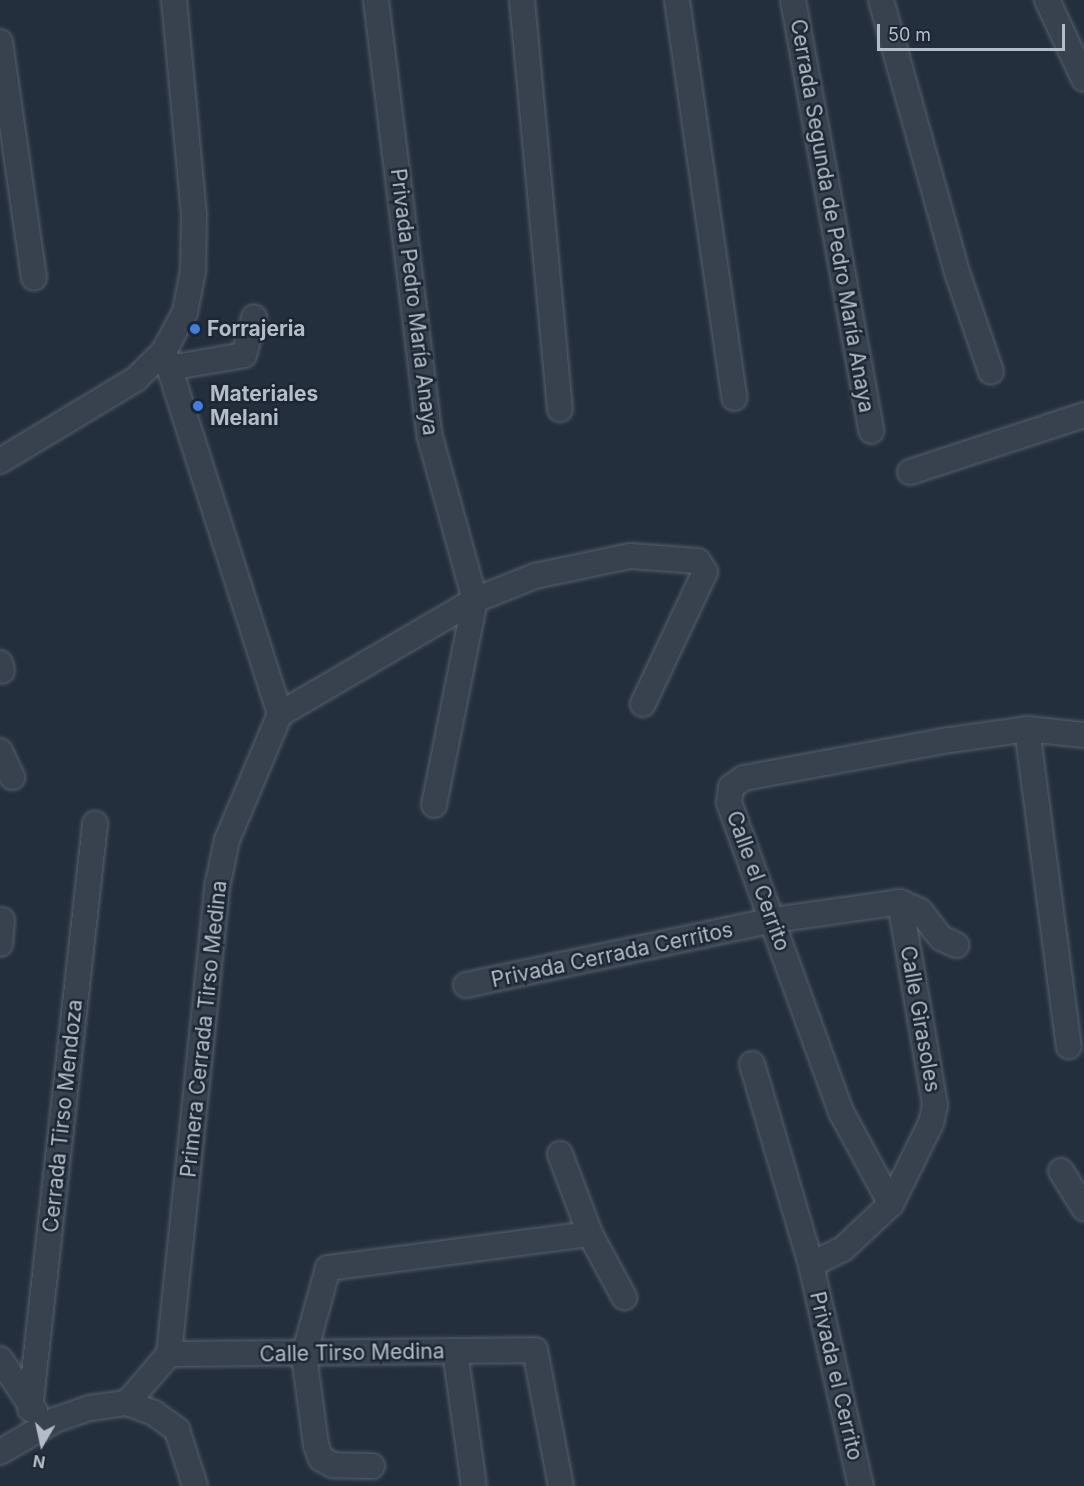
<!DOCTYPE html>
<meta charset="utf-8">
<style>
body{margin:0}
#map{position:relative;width:1084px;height:1486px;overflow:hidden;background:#242f3e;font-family:Inter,sans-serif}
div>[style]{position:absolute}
.roads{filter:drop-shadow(0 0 2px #565f6c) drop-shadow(0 0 2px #565f6c)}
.minor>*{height:24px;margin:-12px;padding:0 12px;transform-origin:12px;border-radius:12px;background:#38414e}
.dots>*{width:16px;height:16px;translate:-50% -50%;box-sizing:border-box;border:3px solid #1d2633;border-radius:50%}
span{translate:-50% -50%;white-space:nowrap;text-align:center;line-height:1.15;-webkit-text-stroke:5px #1d2633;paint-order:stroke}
.street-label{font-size:21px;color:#b4bcc9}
.poi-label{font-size:21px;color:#b4bcc9;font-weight:700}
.left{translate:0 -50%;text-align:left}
.north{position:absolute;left:12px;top:1414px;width:60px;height:60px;-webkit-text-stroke:4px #1d2633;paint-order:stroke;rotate:189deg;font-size:16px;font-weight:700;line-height:24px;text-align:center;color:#b4bcc9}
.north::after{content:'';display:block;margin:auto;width:21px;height:27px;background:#b4bcc9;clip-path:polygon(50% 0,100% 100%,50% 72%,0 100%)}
.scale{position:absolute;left:877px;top:24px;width:188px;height:27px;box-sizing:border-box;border:3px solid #b4bcc9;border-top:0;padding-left:8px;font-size:18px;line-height:21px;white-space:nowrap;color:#b4bcc9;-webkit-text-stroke:4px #1d2633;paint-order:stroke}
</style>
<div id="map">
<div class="roads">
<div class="minor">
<div style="left:376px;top:0;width:440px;rotate:83deg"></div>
<div style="left:430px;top:437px;width:169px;rotate:74.6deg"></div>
<div style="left:475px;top:600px;width:209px;rotate:101.3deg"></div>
<div style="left:522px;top:0;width:411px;rotate:84.7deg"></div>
<div style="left:677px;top:0;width:402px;rotate:81.8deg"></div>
<div style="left:793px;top:0;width:438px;rotate:79.7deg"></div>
<div style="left:881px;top:0;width:286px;rotate:74.4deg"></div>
<div style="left:958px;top:275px;width:102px;rotate:71.2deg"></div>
<div style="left:1047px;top:0;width:87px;rotate:64.9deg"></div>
<div style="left:0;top:42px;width:238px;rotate:81.8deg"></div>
<div style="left:164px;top:351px;width:381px;rotate:72.3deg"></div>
<div style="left:169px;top:368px;width:76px;rotate:-9.8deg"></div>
<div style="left:244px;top:355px;width:39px;rotate:-75deg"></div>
<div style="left:0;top:461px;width:159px;rotate:-31.1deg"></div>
<div style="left:136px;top:379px;width:40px;rotate:-45deg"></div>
<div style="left:164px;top:351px;width:44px;rotate:-61.7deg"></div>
<div style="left:185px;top:312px;width:42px;rotate:-79deg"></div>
<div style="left:193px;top:271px;width:56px;rotate:-89deg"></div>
<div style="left:194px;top:215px;width:216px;rotate:-95.3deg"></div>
<div style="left:910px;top:472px;width:183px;rotate:-18.1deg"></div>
<div style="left:0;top:663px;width:8px;rotate:76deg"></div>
<div style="left:280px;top:714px;width:226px;rotate:-30.3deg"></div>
<div style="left:475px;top:600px;width:65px;rotate:-21.8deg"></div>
<div style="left:535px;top:576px;width:97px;rotate:-11.9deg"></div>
<div style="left:630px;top:556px;width:68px;rotate:4.2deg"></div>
<div style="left:698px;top:561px;width:13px;rotate:58deg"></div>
<div style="left:705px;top:572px;width:146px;rotate:115.2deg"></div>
<div style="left:1027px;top:729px;width:320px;rotate:82.5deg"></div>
<div style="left:0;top:751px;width:29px;rotate:65deg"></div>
<div style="left:0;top:944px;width:24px;rotate:-85deg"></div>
<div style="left:466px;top:985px;width:315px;rotate:-11.9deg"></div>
<div style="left:774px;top:920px;width:127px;rotate:-8.1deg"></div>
<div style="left:900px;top:902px;width:22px;rotate:24deg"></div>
<div style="left:920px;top:911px;width:34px;rotate:52deg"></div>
<div style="left:941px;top:938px;width:17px;rotate:25deg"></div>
<div style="left:752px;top:1064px;width:209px;rotate:73.6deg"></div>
<div style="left:811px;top:1265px;width:227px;rotate:77.3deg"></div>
<div style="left:560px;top:1154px;width:85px;rotate:69.4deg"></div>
<div style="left:590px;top:1234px;width:72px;rotate:61.6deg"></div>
<div style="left:1061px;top:1171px;width:44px;rotate:58.1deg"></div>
<div style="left:891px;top:1204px;width:105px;rotate:-118.5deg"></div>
<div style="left:841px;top:1112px;width:329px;rotate:-109.9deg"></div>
<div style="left:729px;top:803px;width:16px;rotate:-83deg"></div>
<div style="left:731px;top:787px;width:16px;rotate:-35deg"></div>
<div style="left:744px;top:778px;width:209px;rotate:-10.5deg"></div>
<div style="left:950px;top:740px;width:78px;rotate:-8.1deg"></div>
<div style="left:1027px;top:729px;width:57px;rotate:6deg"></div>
<div style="left:811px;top:1265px;width:36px;rotate:-27deg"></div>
<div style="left:843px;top:1249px;width:66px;rotate:-43.2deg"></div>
<div style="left:891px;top:1204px;width:90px;rotate:-63.7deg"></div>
<div style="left:931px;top:1123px;width:18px;rotate:-77deg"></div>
<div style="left:935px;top:1105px;width:206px;rotate:-99.8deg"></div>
<div style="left:455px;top:1351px;width:136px;rotate:82deg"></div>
<div style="left:169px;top:1354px;width:474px;rotate:-84.1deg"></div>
<div style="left:218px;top:883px;width:44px;rotate:-78.2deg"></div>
<div style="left:227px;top:840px;width:137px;rotate:-67.2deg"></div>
<div style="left:169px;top:1354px;width:366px;rotate:-0.6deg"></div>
<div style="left:535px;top:1350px;width:138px;rotate:79.2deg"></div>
<div style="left:0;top:1359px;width:63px;rotate:56.1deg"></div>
<div style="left:127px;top:1403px;width:29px;rotate:20deg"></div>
<div style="left:154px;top:1413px;width:29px;rotate:36deg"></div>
<div style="left:177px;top:1430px;width:59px;rotate:72.2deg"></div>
<div style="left:30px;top:1409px;width:589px;rotate:-83.66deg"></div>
<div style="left:0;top:1452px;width:64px;rotate:-30.2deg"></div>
<div style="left:55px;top:1420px;width:37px;rotate:-19deg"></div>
<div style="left:90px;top:1408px;width:37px;rotate:-8deg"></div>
<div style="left:127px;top:1403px;width:65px;rotate:-49.4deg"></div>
<div style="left:372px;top:1466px;width:39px;rotate:-179deg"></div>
<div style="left:333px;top:1465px;width:13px;rotate:-153deg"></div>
<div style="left:321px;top:1459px;width:15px;rotate:-110deg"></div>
<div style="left:316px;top:1445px;width:91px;rotate:-97.6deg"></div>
<div style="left:304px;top:1355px;width:90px;rotate:-74.6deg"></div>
<div style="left:328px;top:1268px;width:264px;rotate:-7.4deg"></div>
</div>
</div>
<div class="dots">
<div style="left:195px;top:329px;background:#3f7fe0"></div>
<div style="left:198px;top:406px;background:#3f7fe0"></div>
</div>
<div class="street-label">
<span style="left:832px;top:216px;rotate:80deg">Cerrada Segunda de Pedro María Anaya</span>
<span style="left:414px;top:302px;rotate:83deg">Privada Pedro María Anaya</span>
<span style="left:758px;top:881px;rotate:70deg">Calle el Cerrito</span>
<span style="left:612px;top:955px;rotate:-12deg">Privada Cerrada Cerritos</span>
<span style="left:920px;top:1019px;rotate:80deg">Calle Girasoles</span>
<span style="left:204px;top:1029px;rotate:-84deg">Primera Cerrada Tirso Medina</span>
<span style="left:63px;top:1116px;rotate:-84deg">Cerrada Tirso Mendoza</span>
<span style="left:352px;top:1353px;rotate:-1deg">Calle Tirso Medina</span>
<span style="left:836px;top:1376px;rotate:77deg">Privada el Cerrito</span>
</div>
<div class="poi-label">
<span class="left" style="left:207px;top:329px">Forrajeria</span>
<span class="left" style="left:210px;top:406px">Materiales<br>Melani</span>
</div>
<div class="north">N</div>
<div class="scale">50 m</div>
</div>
